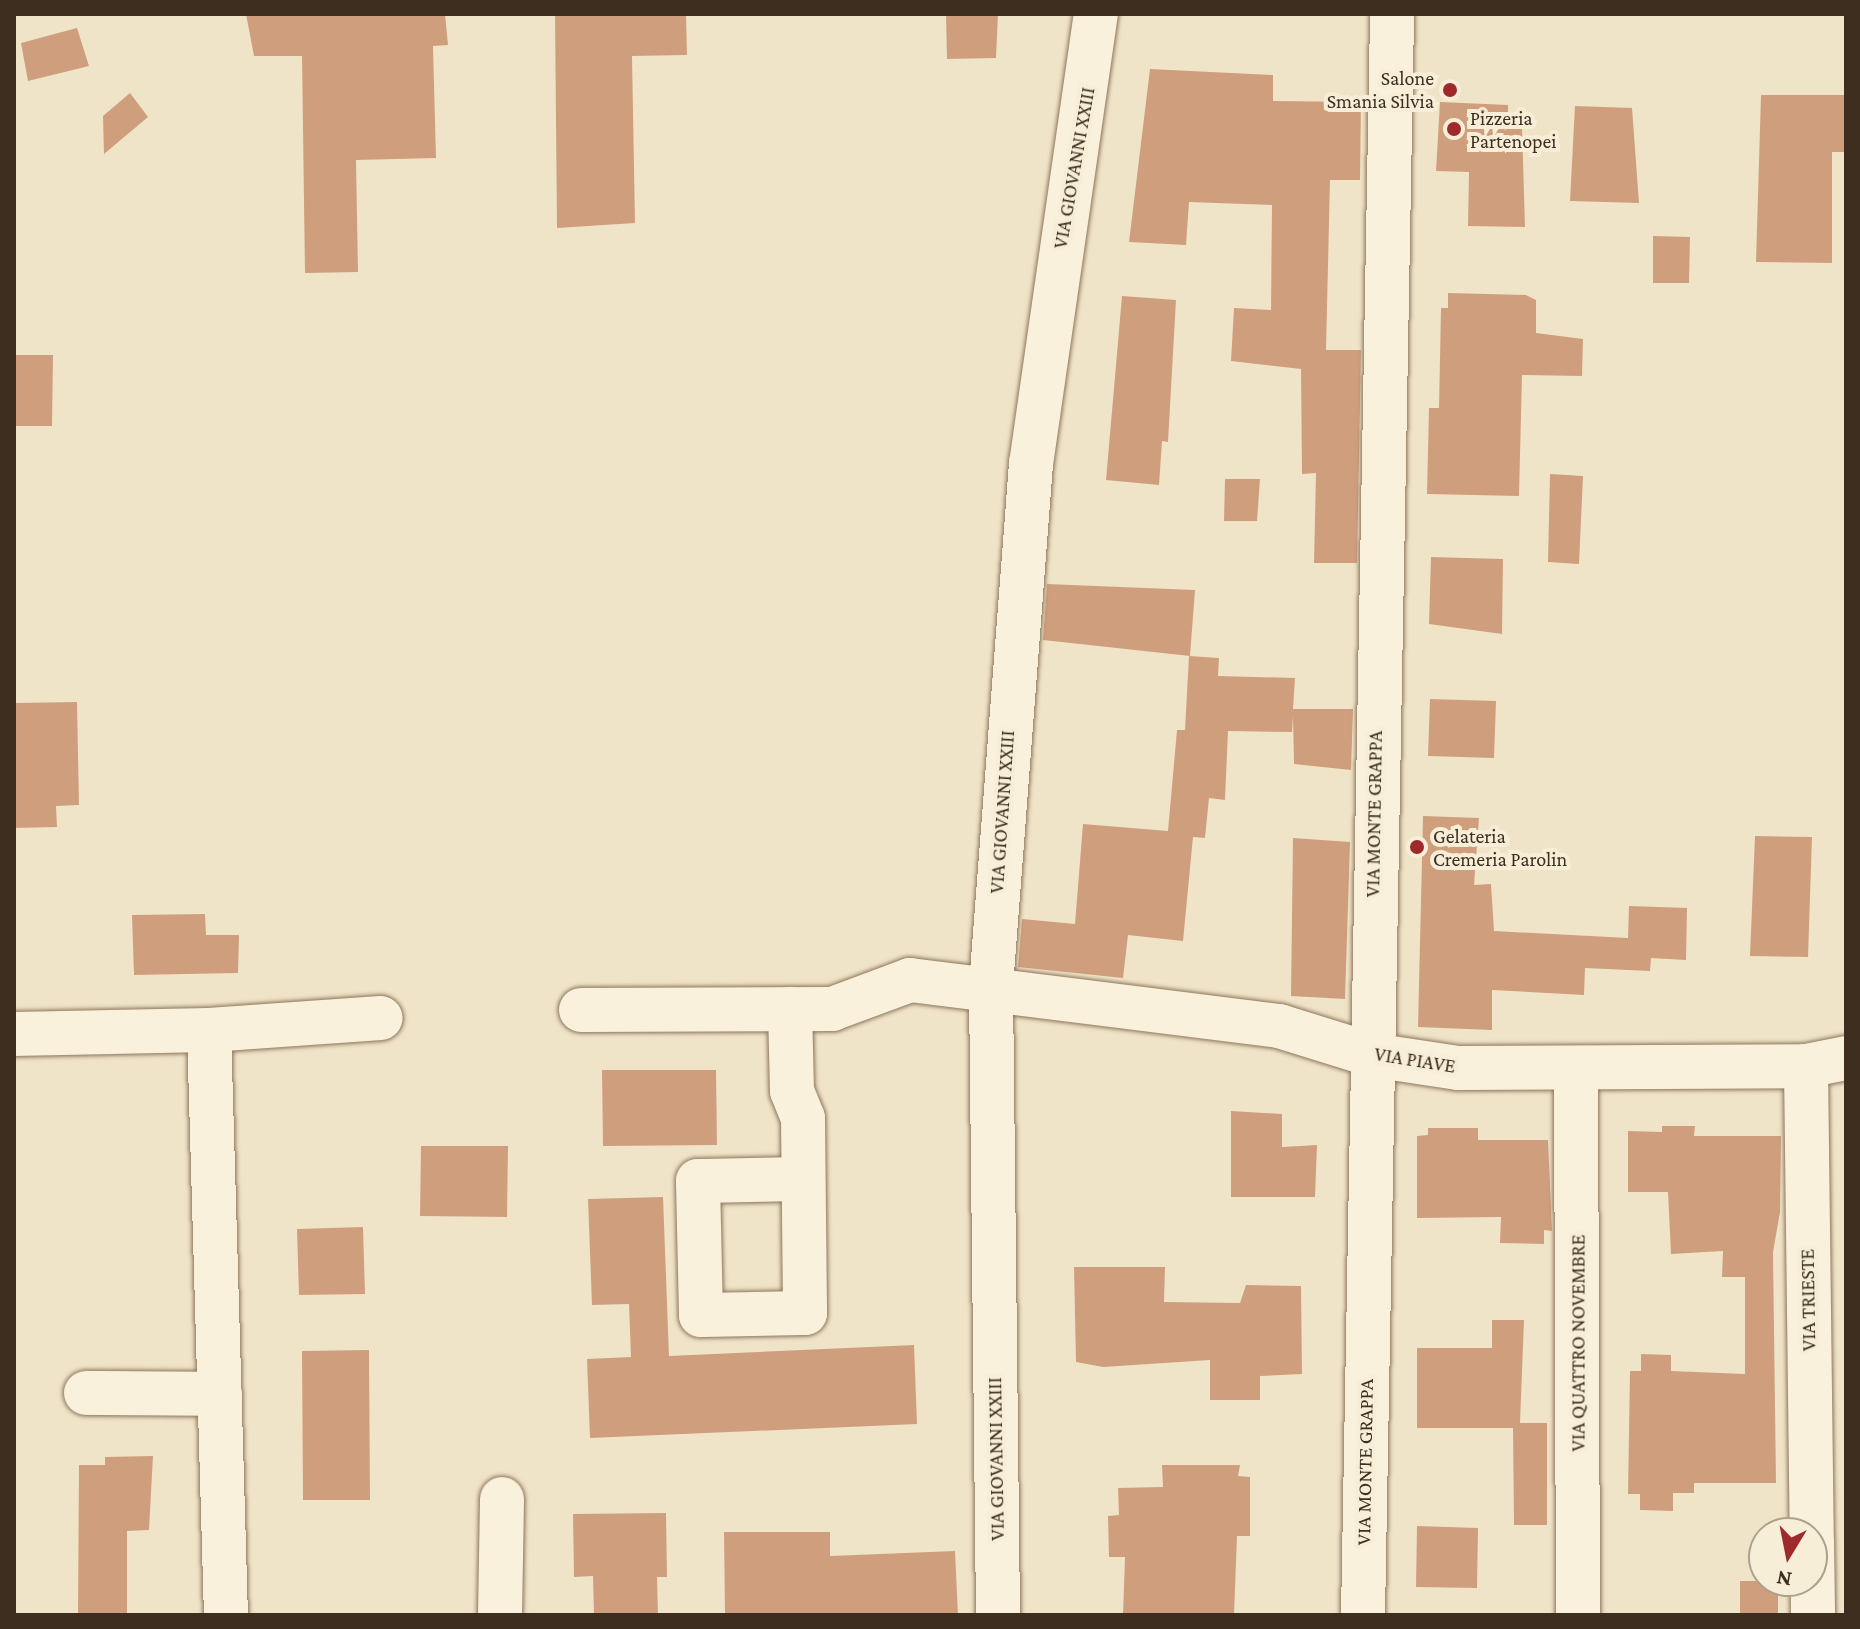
<!DOCTYPE html>
<style>
body{margin:0}
#map{position:relative;width:1860px;height:1629px;overflow:hidden;background:#f0e4c8;font-family:"Crimson Pro",serif}
div>[style]{position:absolute}
.building>*{inset:0;background:#cf9f7d}
.roads{filter:drop-shadow(0 0 2px #8d765c) drop-shadow(0 0 2px #8d765c)}
.minor>*{height:44px;margin:-22px;padding:0 22px;transform-origin:22px;border-radius:22px;background:#faf1dc}
.dots>*{width:22px;height:22px;translate:-50% -50%;box-sizing:border-box;border:4px solid #f7eed8;border-radius:50%}
span{translate:-50% -50%;white-space:nowrap;text-align:center;line-height:1.15;-webkit-text-stroke:8px #f7eed8;paint-order:stroke}
.poi-label{font-size:20px;color:#3d2e20}
.right{translate:-100% -50%;text-align:right}
.left{translate:0 -50%;text-align:left}
.street-label{font-size:20px;color:#3d2e20}
.frame{position:absolute;inset:0;border:16px solid #3d2e20;pointer-events:none}
.north{position:absolute;left:1748px;top:1517px;width:80px;height:80px;box-sizing:border-box;background:#f7eed8;border:2px solid #ada18e;border-radius:50%;rotate:190deg;font-size:22px;font-weight:700;line-height:32px;text-align:center;color:#3d2e20}
.north::after{content:'';display:block;margin:auto;width:28px;height:36px;background:#9e2a2b;clip-path:polygon(50% 0,100% 100%,50% 72%,0 100%)}
</style>
<div id="map">
<div class="building">
<div style="clip-path:polygon(246px 14px,445px 14px,448px 45px,433px 46px,436px 158px,356px 160px,358px 272px,305px 273px,302px 56px,254px 56px)"></div>
<div style="clip-path:polygon(555px 14px,686px 14px,687px 55px,632px 56px,635px 223px,557px 228px)"></div>
<div style="clip-path:polygon(946px 14px,998px 14px,996px 58px,947px 59px)"></div>
<div style="clip-path:polygon(77px 28px,89px 66px,28px 81px,21px 43px)"></div>
<div style="clip-path:polygon(1150px 69px,1273px 75px,1273px 101px,1361px 102px,1360px 180px,1330px 180px,1326px 350px,1361px 350px,1357px 563px,1314px 563px,1316px 473px,1302px 474px,1301px 369px,1231px 361px,1234px 308px,1271px 310px,1272px 205px,1189px 202px,1186px 245px,1129px 242px)"></div>
<div style="clip-path:polygon(130px 93px,148px 117px,104px 154px,103px 116px)"></div>
<div style="clip-path:polygon(1761px 95px,1846px 95px,1846px 152px,1832px 152px,1832px 263px,1756px 262px)"></div>
<div style="clip-path:polygon(1440px 102px,1508px 105px,1508px 126px,1522px 127px,1525px 227px,1468px 226px,1469px 172px,1436px 171px)"></div>
<div style="clip-path:polygon(1575px 106px,1632px 108px,1639px 203px,1570px 201px)"></div>
<div style="clip-path:polygon(1653px 236px,1690px 237px,1689px 283px,1653px 283px)"></div>
<div style="clip-path:polygon(1448px 293px,1526px 295px,1536px 300px,1536px 333px,1583px 339px,1582px 376px,1522px 375px,1519px 496px,1427px 494px,1429px 408px,1439px 408px,1441px 308px,1448px 308px)"></div>
<div style="clip-path:polygon(1122px 296px,1176px 300px,1168px 442px,1162px 441px,1159px 485px,1106px 480px)"></div>
<div style="clip-path:polygon(14px 355px,53px 355px,52px 426px,14px 426px)"></div>
<div style="clip-path:polygon(1550px 474px,1583px 476px,1579px 564px,1548px 562px)"></div>
<div style="clip-path:polygon(1225px 479px,1260px 479px,1257px 521px,1224px 521px)"></div>
<div style="clip-path:polygon(1431px 557px,1503px 559px,1502px 634px,1429px 624px)"></div>
<div style="clip-path:polygon(1047px 584px,1195px 590px,1190px 656px,1043px 640px)"></div>
<div style="clip-path:polygon(1189px 656px,1219px 658px,1218px 676px,1295px 678px,1293px 709px,1353px 709px,1351px 770px,1294px 764px,1293px 716px,1292px 732px,1228px 731px,1225px 800px,1209px 798px,1205px 838px,1193px 837px,1183px 941px,1128px 935px,1123px 978px,1018px 967px,1022px 919px,1075px 924px,1083px 824px,1168px 831px,1177px 730px,1185px 730px)"></div>
<div style="clip-path:polygon(1430px 699px,1496px 701px,1494px 758px,1428px 756px)"></div>
<div style="clip-path:polygon(77px 702px,79px 805px,56px 806px,57px 827px,14px 828px,14px 703px)"></div>
<div style="clip-path:polygon(1423px 816px,1479px 818px,1474px 885px,1491px 884px,1494px 931px,1628px 938px,1629px 906px,1687px 908px,1686px 960px,1651px 958px,1650px 971px,1585px 968px,1584px 995px,1492px 990px,1492px 1030px,1418px 1027px)"></div>
<div style="clip-path:polygon(1755px 836px,1812px 837px,1808px 957px,1750px 956px)"></div>
<div style="clip-path:polygon(1293px 838px,1350px 842px,1345px 999px,1291px 996px)"></div>
<div style="clip-path:polygon(205px 914px,206px 935px,239px 935px,238px 973px,134px 975px,132px 915px)"></div>
<div style="clip-path:polygon(602px 1070px,716px 1070px,717px 1145px,603px 1146px)"></div>
<div style="clip-path:polygon(1231px 1111px,1282px 1114px,1282px 1147px,1317px 1145px,1315px 1197px,1231px 1197px)"></div>
<div style="clip-path:polygon(1662px 1126px,1695px 1126px,1694px 1136px,1781px 1136px,1780px 1212px,1773px 1252px,1776px 1483px,1694px 1483px,1694px 1493px,1673px 1493px,1673px 1511px,1640px 1510px,1640px 1494px,1628px 1494px,1630px 1371px,1641px 1371px,1641px 1354px,1671px 1355px,1671px 1371px,1745px 1374px,1745px 1277px,1722px 1277px,1723px 1251px,1671px 1254px,1668px 1192px,1628px 1192px,1628px 1131px,1662px 1132px)"></div>
<div style="clip-path:polygon(1428px 1128px,1478px 1128px,1478px 1140px,1548px 1140px,1552px 1231px,1544px 1230px,1544px 1244px,1500px 1243px,1501px 1217px,1417px 1218px,1417px 1136px,1428px 1135px)"></div>
<div style="clip-path:polygon(421px 1146px,508px 1146px,507px 1217px,420px 1216px)"></div>
<div style="clip-path:polygon(663px 1197px,669px 1356px,914px 1345px,917px 1424px,590px 1438px,587px 1359px,631px 1357px,629px 1304px,592px 1305px,588px 1199px)"></div>
<div style="clip-path:polygon(363px 1227px,365px 1294px,299px 1295px,297px 1229px)"></div>
<div style="clip-path:polygon(1074px 1267px,1165px 1267px,1164px 1302px,1240px 1303px,1246px 1285px,1301px 1286px,1302px 1374px,1260px 1376px,1260px 1400px,1210px 1400px,1210px 1360px,1103px 1367px,1076px 1362px)"></div>
<div style="clip-path:polygon(1492px 1320px,1524px 1320px,1520px 1423px,1547px 1423px,1547px 1525px,1514px 1525px,1513px 1428px,1417px 1428px,1417px 1348px,1492px 1348px)"></div>
<div style="clip-path:polygon(369px 1350px,370px 1500px,303px 1500px,302px 1351px)"></div>
<div style="clip-path:polygon(153px 1456px,149px 1530px,127px 1531px,127px 1615px,78px 1615px,79px 1465px,105px 1465px,105px 1457px)"></div>
<div style="clip-path:polygon(1162px 1465px,1240px 1465px,1238px 1476px,1250px 1477px,1250px 1536px,1237px 1536px,1234px 1615px,1123px 1615px,1125px 1557px,1109px 1557px,1108px 1516px,1119px 1515px,1118px 1488px,1163px 1487px)"></div>
<div style="clip-path:polygon(666px 1513px,667px 1577px,657px 1577px,658px 1615px,594px 1615px,593px 1576px,574px 1577px,573px 1514px)"></div>
<div style="clip-path:polygon(1417px 1526px,1478px 1528px,1477px 1588px,1416px 1587px)"></div>
<div style="clip-path:polygon(724px 1532px,830px 1532px,830px 1556px,955px 1551px,958px 1615px,725px 1615px)"></div>
<div style="clip-path:polygon(1740px 1581px,1778px 1581px,1778px 1613px,1740px 1615px)"></div>
</div>
<div class="roads">
<div class="minor">
<div style="left:790px;top:1009px;width:82px;rotate:88.6deg"></div>
<div style="left:792px;top:1091px;width:29px;rotate:68deg"></div>
<div style="left:803px;top:1118px;width:195px;rotate:89.4deg"></div>
<div style="left:805px;top:1313px;width:104px;rotate:178.9deg"></div>
<div style="left:701px;top:1315px;width:134px;rotate:-91.3deg"></div>
<div style="left:698px;top:1181px;width:105px;rotate:-1.1deg"></div>
<div style="left:581px;top:1010px;width:251px;rotate:-0.2deg"></div>
<div style="left:832px;top:1009px;width:83px;rotate:-20.4deg"></div>
<div style="left:910px;top:980px;width:372px;rotate:7.1deg"></div>
<div style="left:1279px;top:1026px;width:97px;rotate:17.3deg"></div>
<div style="left:1372px;top:1055px;width:87px;rotate:8.6deg"></div>
<div style="left:1458px;top:1068px;width:348px;rotate:-0.3deg"></div>
<div style="left:1806px;top:1066px;width:41px;rotate:-11.3deg"></div>
<div style="left:209px;top:1030px;width:172px;rotate:-4deg"></div>
<div style="left:14px;top:1034px;width:195px;rotate:-1.2deg"></div>
<div style="left:209px;top:1030px;width:585px;rotate:88.34deg"></div>
<div style="left:1806px;top:1066px;width:467px;rotate:89.3deg"></div>
<div style="left:1576px;top:1071px;width:544px;rotate:89.79deg"></div>
<div style="left:86px;top:1393px;width:134px;rotate:0.4deg"></div>
<div style="left:1812px;top:1539px;width:76px;rotate:89.2deg"></div>
<div style="left:500px;top:1615px;width:116px;rotate:-89deg"></div>
<div style="left:998px;top:1615px;width:629px;rotate:-90.64deg"></div>
<div style="left:991px;top:986px;width:524px;rotate:-85.62deg"></div>
<div style="left:1031px;top:464px;width:455px;rotate:-81.8deg"></div>
<div style="left:1363px;top:1615px;width:1601px;rotate:-88.96deg"></div>
</div>
</div>
<div class="dots">
<div style="left:1450px;top:90px;background:#9e2a2b"></div>
<div style="left:1454px;top:129px;background:#9e2a2b"></div>
<div style="left:1417px;top:847px;background:#9e2a2b"></div>
</div>
<div class="poi-label">
<span class="right" style="left:1434px;top:90px">Salone<br>Smania Silvia</span>
<span class="left" style="left:1470px;top:130px">Pizzeria<br>Partenopei</span>
<span class="left" style="left:1433px;top:848px">Gelateria<br>Cremeria Parolin</span>
</div>
<div class="street-label">
<span style="left:1074px;top:168px;rotate:-80deg">VIA GIOVANNI XXIII</span>
<span style="left:1002px;top:812px;rotate:-86deg">VIA GIOVANNI XXIII</span>
<span style="left:1374px;top:814px;rotate:-89deg">VIA MONTE GRAPPA</span>
<span style="left:1415px;top:1060px;rotate:9deg">VIA PIAVE</span>
<span style="left:1808px;top:1300px;rotate:-91deg">VIA TRIESTE</span>
<span style="left:1578px;top:1343px;rotate:-90deg">VIA QUATTRO NOVEMBRE</span>
<span style="left:996px;top:1459px;rotate:-91deg">VIA GIOVANNI XXIII</span>
<span style="left:1365px;top:1462px;rotate:-89deg">VIA MONTE GRAPPA</span>
</div>
<div class="frame"></div>
<div class="north">N</div>
</div>
